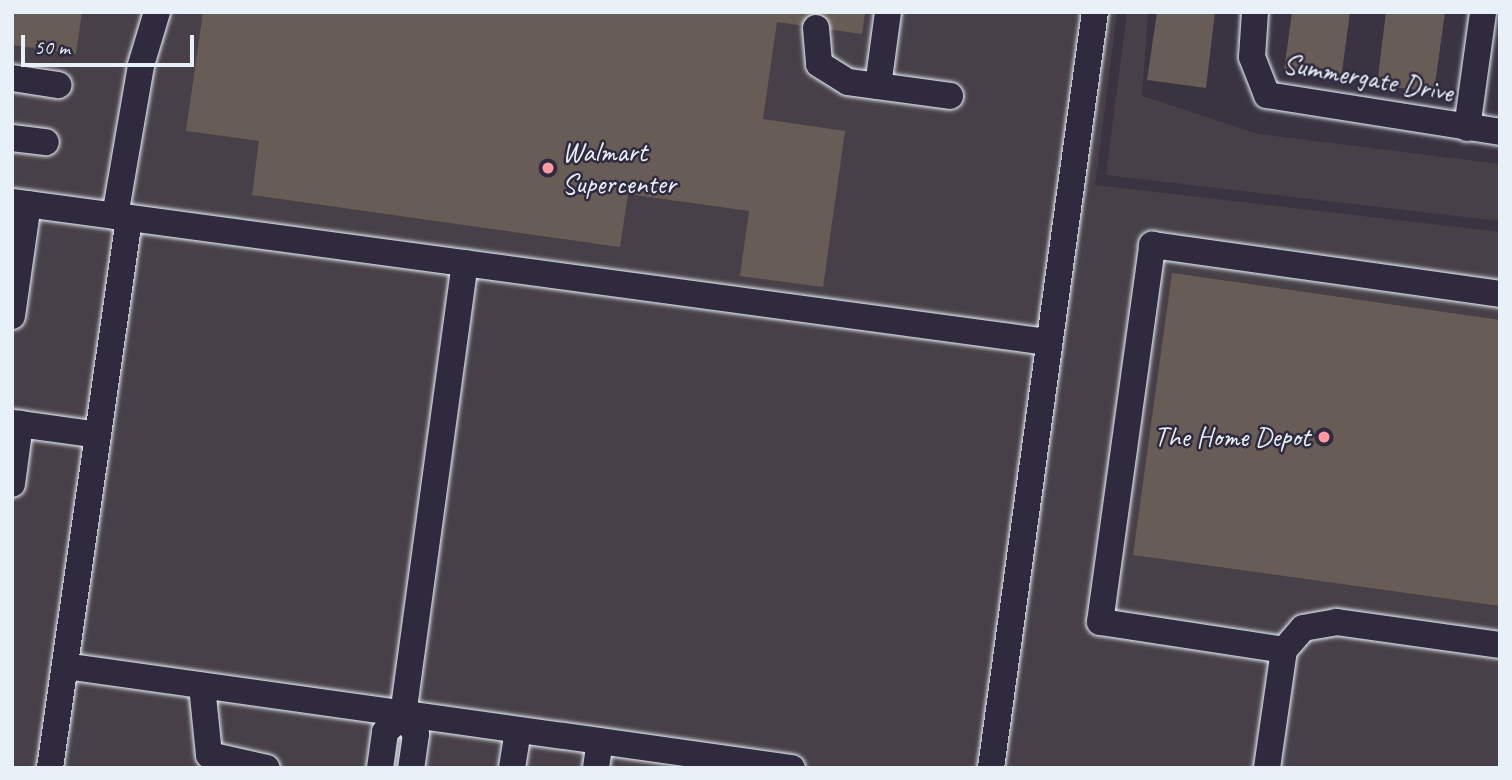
<!DOCTYPE html>
<style>
body{margin:0}
#map{position:relative;width:1512px;height:780px;overflow:hidden;background:#3a3442;font-family:Caveat,sans-serif}
div>[style]{position:absolute}
.built>*{inset:0;background:#484048}
.building>*{inset:0;background:#685c57}
.roads{filter:drop-shadow(0 0 2px #e8f1f8) drop-shadow(0 0 2px #e8f1f8)}
.minor>*{height:26px;margin:-13px;padding:0 13px;transform-origin:13px;border-radius:13px;background:#2f2a3d}
.dots>*{width:19px;height:19px;translate:-50% -50%;box-sizing:border-box;border:4px solid #2f2a3d;border-radius:50%}
span{translate:-50% -50%;white-space:nowrap;text-align:center;line-height:1.15;-webkit-text-stroke:5px #2f2a3d;paint-order:stroke}
.street-label{font-size:28px;color:#e8f1f8}
.poi-label{font-size:28px;color:#e8f1f8}
.left{translate:0 -50%;text-align:left}
.right{translate:-100% -50%;text-align:right}
.frame{position:absolute;inset:0;border:14px solid #e8f1f8;pointer-events:none}
.scale{position:absolute;left:21px;top:35px;width:173px;height:32px;box-sizing:border-box;border:4px solid #e8f1f8;border-top:0;padding-left:9px;font-size:21px;line-height:24px;white-space:nowrap;color:#e8f1f8;-webkit-text-stroke:5px #2f2a3d;paint-order:stroke}
</style>
<div id="map">
<div class="built">
<div style="clip-path:polygon(12px 12px,1117px 12px,1095px 185px,1500px 232px,1500px 768px,12px 768px)"></div>
<div style="clip-path:polygon(1127px 12px,1148px 12px,1142px 96px,1258px 134px,1500px 164px,1500px 221px,1106px 175px)"></div>
</div>
<div class="building">
<div style="clip-path:polygon(12px 12px,82px 12px,76px 54px,12px 45px)"></div>
<div style="clip-path:polygon(203px 12px,865px 12px,862px 34px,777px 22px,763px 119px,845px 131px,823px 287px,740px 276px,749px 211px,628px 194px,620px 247px,252px 195px,259px 141px,186px 131px)"></div>
<div style="clip-path:polygon(1157px 12px,1215px 12px,1206px 88px,1147px 80px)"></div>
<div style="clip-path:polygon(1292px 12px,1350px 12px,1341px 79px,1284px 71px)"></div>
<div style="clip-path:polygon(1386px 12px,1445px 12px,1434px 92px,1377px 85px)"></div>
<div style="clip-path:polygon(1172px 273px,1500px 320px,1500px 606px,1133px 555px)"></div>
</div>
<div class="roads">
<div class="minor">
<div style="left:1255px;top:12px;width:45px;rotate:93.8deg"></div>
<div style="left:1252px;top:57px;width:41px;rotate:68.5deg"></div>
<div style="left:1267px;top:95px;width:236px;rotate:9deg"></div>
<div style="left:816px;top:28px;width:36px;rotate:85deg"></div>
<div style="left:819px;top:64px;width:34px;rotate:32deg"></div>
<div style="left:848px;top:82px;width:103px;rotate:7.8deg"></div>
<div style="left:12px;top:78px;width:47px;rotate:8.7deg"></div>
<div style="left:878px;top:86px;width:75px;rotate:-82.3deg"></div>
<div style="left:1467px;top:128px;width:117px;rotate:-82.1deg"></div>
<div style="left:12px;top:138px;width:34px;rotate:7deg"></div>
<div style="left:12px;top:202px;width:1045px;rotate:7.7deg"></div>
<div style="left:115px;top:216px;width:153px;rotate:-80.2deg"></div>
<div style="left:141px;top:65px;width:55px;rotate:-73.2deg"></div>
<div style="left:12px;top:316px;width:113px;rotate:-81.9deg"></div>
<div style="left:12px;top:423px;width:87px;rotate:7.9deg"></div>
<div style="left:12px;top:484px;width:61px;rotate:-82.4deg"></div>
<div style="left:1284px;top:650px;width:186px;rotate:-171.3deg"></div>
<div style="left:1100px;top:622px;width:381px;rotate:-82.1deg"></div>
<div style="left:1152px;top:245px;width:351px;rotate:8deg"></div>
<div style="left:65px;top:666px;width:734px;rotate:7.99deg"></div>
<div style="left:202px;top:686px;width:69px;rotate:84.2deg"></div>
<div style="left:403px;top:715px;width:23px;rotate:56deg"></div>
<div style="left:416px;top:734px;width:34px;rotate:98deg"></div>
<div style="left:209px;top:755px;width:59px;rotate:12.6deg"></div>
<div style="left:50px;top:768px;width:555px;rotate:-81.81deg"></div>
<div style="left:380px;top:768px;width:36px;rotate:-82deg"></div>
<div style="left:385px;top:732px;width:25px;rotate:-43deg"></div>
<div style="left:403px;top:715px;width:456px;rotate:-82.2deg"></div>
<div style="left:512px;top:768px;width:38px;rotate:-81deg"></div>
<div style="left:596px;top:768px;width:27px;rotate:-82deg"></div>
<div style="left:991px;top:768px;width:763px;rotate:-82.17deg"></div>
<div style="left:1267px;top:768px;width:119px;rotate:-81.8deg"></div>
<div style="left:1284px;top:650px;width:29px;rotate:-49deg"></div>
<div style="left:1303px;top:628px;width:34px;rotate:-10deg"></div>
<div style="left:1336px;top:622px;width:166px;rotate:8deg"></div>
</div>
</div>
<div class="dots">
<div style="left:548px;top:168px;background:#ff9aa2"></div>
<div style="left:1324px;top:437px;background:#ff9aa2"></div>
</div>
<div class="street-label">
<span style="left:1368px;top:78px;rotate:10deg">Summergate Drive</span>
</div>
<div class="poi-label">
<span class="left" style="left:562px;top:168px">Walmart<br>Supercenter</span>
<span class="right" style="left:1310px;top:437px">The Home Depot</span>
</div>
<div class="frame"></div>
<div class="scale">50 m</div>
</div>
